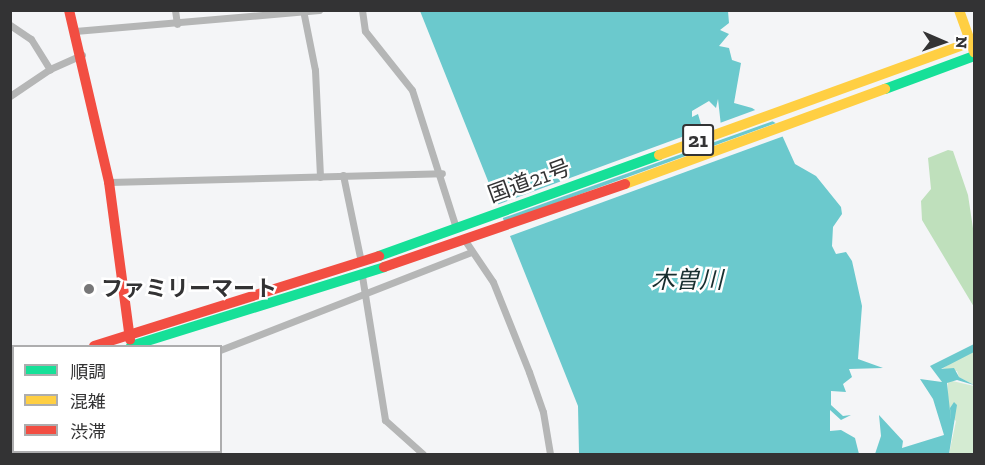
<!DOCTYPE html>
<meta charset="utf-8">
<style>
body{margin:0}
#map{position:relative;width:985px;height:465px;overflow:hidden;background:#f4f5f7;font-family:"Zilla Slab","Noto Sans JP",serif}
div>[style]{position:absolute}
.green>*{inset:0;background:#d4ebd2}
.forest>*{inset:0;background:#bfe0bc}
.water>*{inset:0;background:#6bc9cd}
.pier>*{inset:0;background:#f4f5f7}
.street>*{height:7px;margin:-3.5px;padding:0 3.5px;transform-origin:3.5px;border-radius:3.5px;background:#b5b6b6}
.fast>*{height:10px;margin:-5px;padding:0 5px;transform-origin:5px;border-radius:5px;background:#16e098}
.slow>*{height:10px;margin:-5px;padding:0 5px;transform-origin:5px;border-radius:5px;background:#ffcf43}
.jam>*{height:10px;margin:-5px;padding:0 5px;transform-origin:5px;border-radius:5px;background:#f24e42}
.dots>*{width:16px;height:16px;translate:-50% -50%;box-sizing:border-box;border:3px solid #fff;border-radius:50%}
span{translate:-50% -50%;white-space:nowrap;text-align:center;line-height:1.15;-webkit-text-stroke:5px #fff;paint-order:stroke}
.shield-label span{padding:2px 4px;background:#fff;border:2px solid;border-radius:4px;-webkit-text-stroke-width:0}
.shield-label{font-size:21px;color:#333334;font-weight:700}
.street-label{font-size:22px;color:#333334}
.poi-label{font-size:22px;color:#333334;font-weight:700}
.left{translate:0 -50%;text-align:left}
.water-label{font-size:24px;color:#182e2f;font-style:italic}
.frame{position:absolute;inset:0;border:12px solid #333334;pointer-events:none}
.legend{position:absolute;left:12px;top:345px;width:210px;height:108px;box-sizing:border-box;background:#fff;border:2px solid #adadae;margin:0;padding:8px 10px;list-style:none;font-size:18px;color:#333334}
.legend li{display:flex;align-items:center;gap:12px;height:30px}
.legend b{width:30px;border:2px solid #adadae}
.north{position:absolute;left:913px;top:12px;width:60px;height:60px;-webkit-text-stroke:4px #fff;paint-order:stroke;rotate:92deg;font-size:16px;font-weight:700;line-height:24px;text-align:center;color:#333334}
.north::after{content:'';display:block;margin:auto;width:21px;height:27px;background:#333334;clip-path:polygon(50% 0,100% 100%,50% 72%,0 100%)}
</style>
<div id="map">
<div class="green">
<div style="clip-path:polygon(966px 352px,974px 352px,974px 385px,959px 377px,957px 371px,941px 370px)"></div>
<div style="clip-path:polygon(948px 380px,974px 386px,974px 454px,949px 454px,956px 421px,947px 413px)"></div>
</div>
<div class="forest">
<div style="clip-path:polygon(948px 150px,953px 151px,968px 195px,974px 235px,974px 307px,922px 220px,921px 201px,931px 189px,928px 158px)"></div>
</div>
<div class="water">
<div style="clip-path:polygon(evenodd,674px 10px,728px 11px,729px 23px,720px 30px,729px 34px,719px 46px,729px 48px,732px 60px,741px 63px,734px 103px,752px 108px,777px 124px,795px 164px,816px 176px,841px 207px,842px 214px,833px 227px,832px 246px,836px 254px,846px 252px,852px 261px,862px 306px,858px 359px,883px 368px,849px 369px,852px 377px,843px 384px,846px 392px,831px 391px,831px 405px,843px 416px,851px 415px,841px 420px,830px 410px,830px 431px,841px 430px,855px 438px,859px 454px,579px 454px,578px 406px,420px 11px,674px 10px,718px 99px,721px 126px,703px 131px,698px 114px,692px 117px,692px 111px,709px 101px,716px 108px,718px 99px)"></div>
<div style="clip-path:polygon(974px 344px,974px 352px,941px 369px,954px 368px,959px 377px,974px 385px,957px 380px,947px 383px,951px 420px,950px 408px,954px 402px,957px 405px,949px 454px,875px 454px,881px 436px,879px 415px,903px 441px,902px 448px,944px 435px,933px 399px,920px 379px,942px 382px,930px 366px)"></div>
</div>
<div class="pier">
<div style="clip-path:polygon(758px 109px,776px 120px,500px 219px,494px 206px)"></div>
<div style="clip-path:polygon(779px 122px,784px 136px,507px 237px,501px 223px)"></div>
</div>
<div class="street">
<div style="left:175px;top:10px;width:14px;rotate:82deg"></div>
<div style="left:303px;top:10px;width:61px;rotate:78.7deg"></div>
<div style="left:315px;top:70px;width:107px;rotate:87.3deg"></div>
<div style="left:362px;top:10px;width:21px;rotate:82deg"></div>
<div style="left:365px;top:31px;width:75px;rotate:51.5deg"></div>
<div style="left:412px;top:90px;width:145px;rotate:72.3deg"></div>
<div style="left:10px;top:25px;width:25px;rotate:34deg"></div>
<div style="left:31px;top:39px;width:36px;rotate:58deg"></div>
<div style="left:75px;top:31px;width:245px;rotate:-4.9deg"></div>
<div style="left:10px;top:96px;width:48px;rotate:-34deg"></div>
<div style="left:50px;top:69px;width:35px;rotate:-24deg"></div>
<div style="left:343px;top:175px;width:89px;rotate:78.3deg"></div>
<div style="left:109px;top:182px;width:333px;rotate:-1.5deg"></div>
<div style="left:466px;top:242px;width:48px;rotate:56deg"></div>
<div style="left:493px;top:282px;width:97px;rotate:68.2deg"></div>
<div style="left:529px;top:372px;width:42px;rotate:70.7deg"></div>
<div style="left:543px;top:412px;width:43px;rotate:80.5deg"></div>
<div style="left:362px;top:276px;width:146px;rotate:80.9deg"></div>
<div style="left:385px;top:420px;width:51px;rotate:41.8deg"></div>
<div style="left:220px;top:350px;width:269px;rotate:-21.3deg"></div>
</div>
<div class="fast">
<div style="left:885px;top:89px;width:95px;rotate:-20.3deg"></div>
<div style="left:379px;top:256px;width:298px;rotate:-19.8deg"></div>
<div style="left:131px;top:346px;width:265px;rotate:-17.3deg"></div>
<div style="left:10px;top:372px;width:4px;rotate:-14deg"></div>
<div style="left:148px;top:452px;width:2px;rotate:90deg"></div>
</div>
<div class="slow">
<div style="left:959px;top:10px;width:45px;rotate:70.3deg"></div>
<div style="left:659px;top:155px;width:335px;rotate:-19.9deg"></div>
<div style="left:625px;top:184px;width:277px;rotate:-20.1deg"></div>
<div style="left:10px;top:387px;width:4px;rotate:-14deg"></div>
</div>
<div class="jam">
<div style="left:69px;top:10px;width:177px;rotate:76.9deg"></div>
<div style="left:109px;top:182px;width:159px;rotate:82.4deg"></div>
<div style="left:384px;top:267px;width:255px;rotate:-19deg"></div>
<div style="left:94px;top:346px;width:299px;rotate:-17.5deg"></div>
</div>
<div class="dots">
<div style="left:89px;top:289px;background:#777778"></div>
</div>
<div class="shield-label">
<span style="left:698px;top:140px">21</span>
</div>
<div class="street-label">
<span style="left:529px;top:181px;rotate:-20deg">国道21号</span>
</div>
<div class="poi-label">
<span class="left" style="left:101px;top:289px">ファミリーマート</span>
</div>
<div class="water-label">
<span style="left:687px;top:280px">木曽川</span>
</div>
<div class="frame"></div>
<ul class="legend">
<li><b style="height:8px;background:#16e098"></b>順調</li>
<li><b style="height:8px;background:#ffcf43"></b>混雑</li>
<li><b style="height:8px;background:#f24e42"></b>渋滞</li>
</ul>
<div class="north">N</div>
</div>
